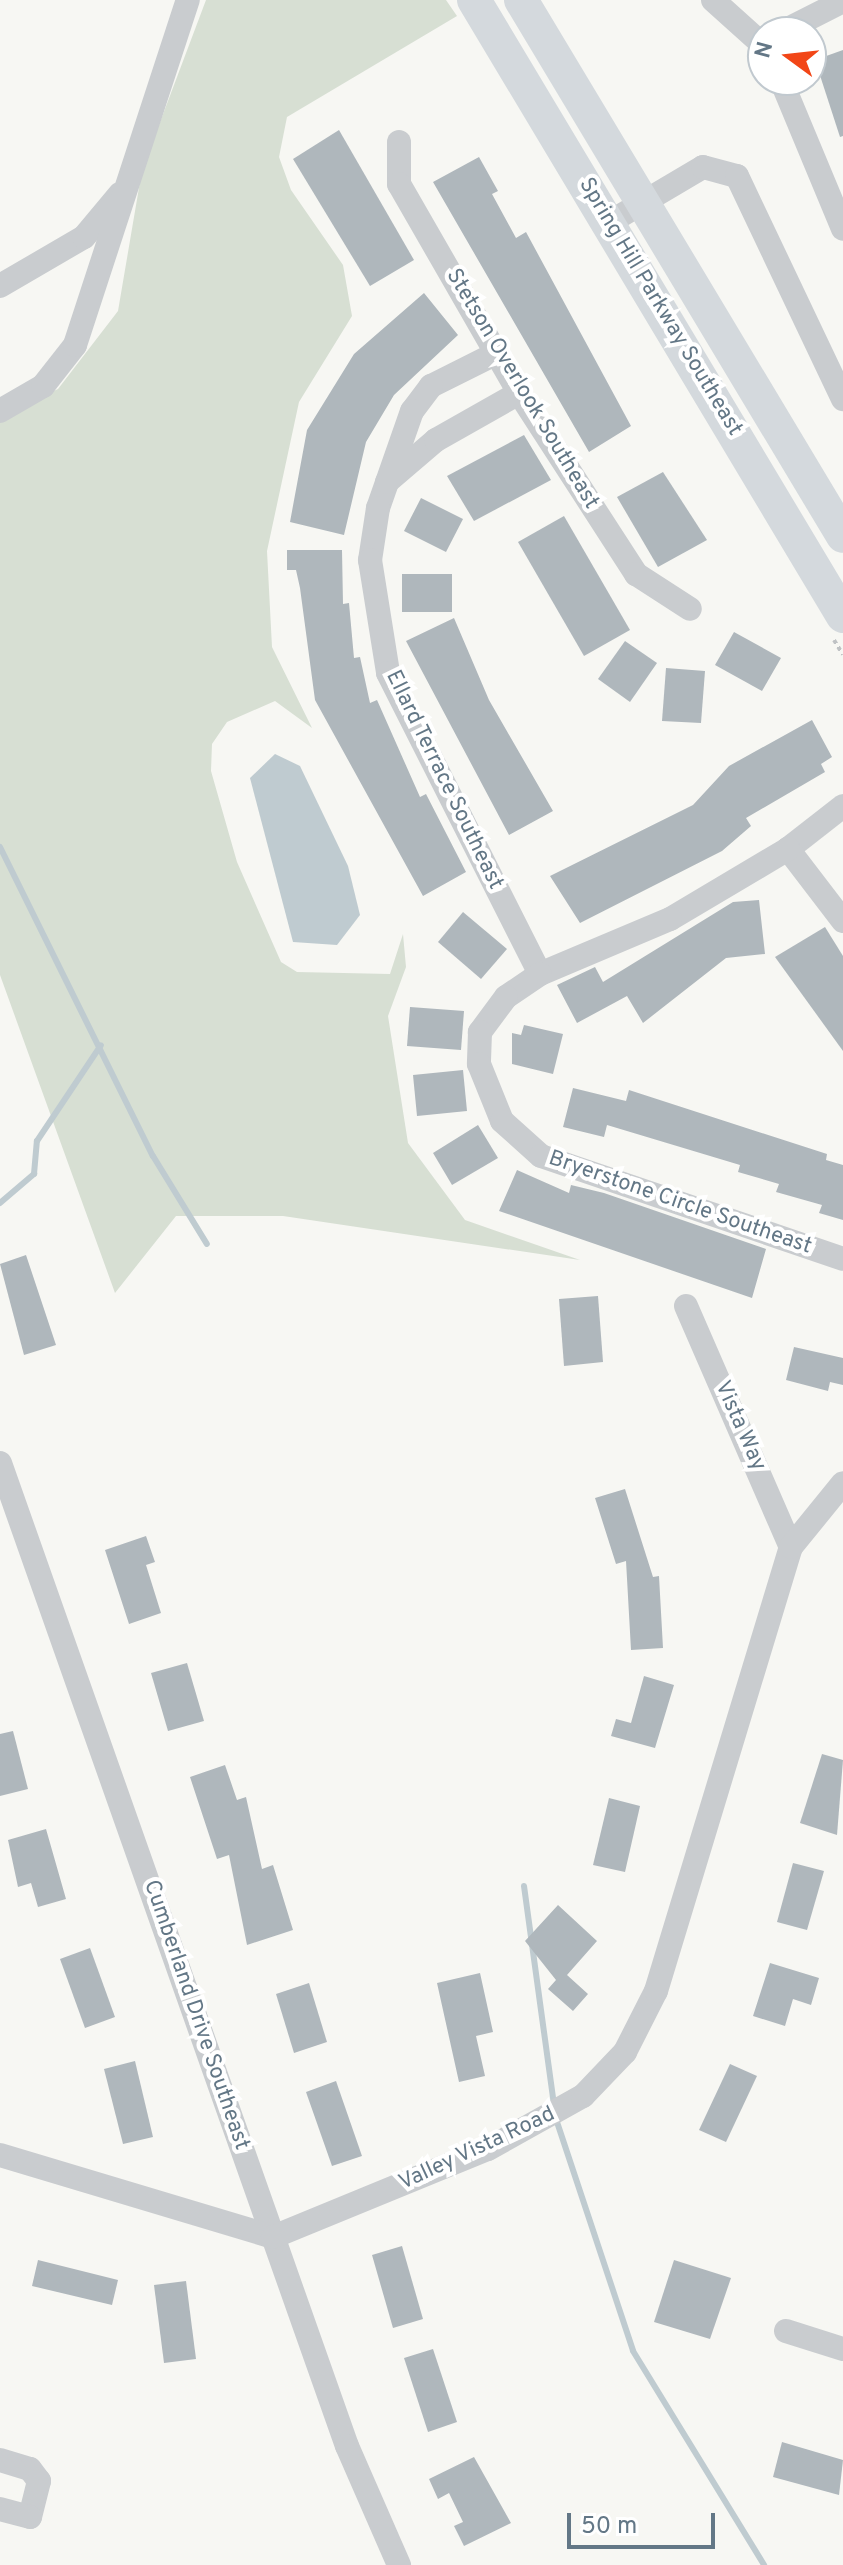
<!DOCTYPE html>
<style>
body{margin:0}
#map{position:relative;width:843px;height:2565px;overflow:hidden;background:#f7f7f3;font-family:Overpass,sans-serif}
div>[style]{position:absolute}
.green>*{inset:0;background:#d7dfd3}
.water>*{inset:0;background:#bfcbd0}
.stream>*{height:6px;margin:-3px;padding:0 3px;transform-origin:3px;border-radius:3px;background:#bfcbd0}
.building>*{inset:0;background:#afb7bc}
.path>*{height:4px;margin-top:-2px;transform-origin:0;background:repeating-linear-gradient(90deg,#bfc2c4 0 4px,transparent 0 8px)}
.street>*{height:24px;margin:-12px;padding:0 12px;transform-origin:12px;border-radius:12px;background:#c9cccf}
.secondary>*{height:34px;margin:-17px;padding:0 17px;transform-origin:17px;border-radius:17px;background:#d4d9dd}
span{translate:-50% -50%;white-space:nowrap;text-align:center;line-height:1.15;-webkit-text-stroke:8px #fff;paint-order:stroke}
.street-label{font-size:22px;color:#637786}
.north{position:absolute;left:747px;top:16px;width:80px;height:80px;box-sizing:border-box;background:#fff;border:2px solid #c1c9cf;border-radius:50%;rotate:285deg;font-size:22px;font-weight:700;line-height:32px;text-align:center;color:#637786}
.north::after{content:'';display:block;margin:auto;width:28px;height:36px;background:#f24617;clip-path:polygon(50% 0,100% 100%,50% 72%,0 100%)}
.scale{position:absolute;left:567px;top:2513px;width:148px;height:36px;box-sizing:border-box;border:4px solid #637786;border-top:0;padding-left:10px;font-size:24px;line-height:28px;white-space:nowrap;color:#637786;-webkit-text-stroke:6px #fff;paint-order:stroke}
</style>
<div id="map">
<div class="green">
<div style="clip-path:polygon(206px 0,446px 0,457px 16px,287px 117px,279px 157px,291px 190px,343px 265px,352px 316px,299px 402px,267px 551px,272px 647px,312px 728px,275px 701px,227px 722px,212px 744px,211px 771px,237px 862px,281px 962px,297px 972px,390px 974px,403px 934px,406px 967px,388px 1016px,408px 1143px,465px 1220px,580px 1260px,283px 1216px,176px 1216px,115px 1293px,0 975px,0 416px,58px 389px,118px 311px,142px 170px)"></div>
</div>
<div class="water">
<div style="clip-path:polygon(275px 754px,300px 766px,348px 866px,360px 915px,337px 945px,293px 942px,250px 778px)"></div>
</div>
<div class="stream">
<div style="left:0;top:847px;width:345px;rotate:63.7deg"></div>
<div style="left:153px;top:1156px;width:103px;rotate:58.5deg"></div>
<div style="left:0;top:1203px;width:45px;rotate:-40.5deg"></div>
<div style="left:34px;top:1174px;width:33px;rotate:-85deg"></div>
<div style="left:37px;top:1141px;width:115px;rotate:-56.3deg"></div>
<div style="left:524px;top:1886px;width:220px;rotate:82.2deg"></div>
<div style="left:556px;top:2119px;width:244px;rotate:71.6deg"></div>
<div style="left:633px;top:2351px;width:251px;rotate:58.5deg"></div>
</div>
<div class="building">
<div style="clip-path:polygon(843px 50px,843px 136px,840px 137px,815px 60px)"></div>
<div style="clip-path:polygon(339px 130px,414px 260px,370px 286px,293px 159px)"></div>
<div style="clip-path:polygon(479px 157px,498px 191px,492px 194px,516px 238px,526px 232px,631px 426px,589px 452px,433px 182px)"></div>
<div style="clip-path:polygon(424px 293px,458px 335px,394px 395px,366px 442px,344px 535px,290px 522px,307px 430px,354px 354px)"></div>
<div style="clip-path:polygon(524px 435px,551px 480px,474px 521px,447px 476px)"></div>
<div style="clip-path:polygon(663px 472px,707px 540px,658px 567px,617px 497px)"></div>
<div style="clip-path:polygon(421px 498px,463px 519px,446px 552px,404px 531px)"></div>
<div style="clip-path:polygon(564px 516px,630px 630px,584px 656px,518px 542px)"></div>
<div style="clip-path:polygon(287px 550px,342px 550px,343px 604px,349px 603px,354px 658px,360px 657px,370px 703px,377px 700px,420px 797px,426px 794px,466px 872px,423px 896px,315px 700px,300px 588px,296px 570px,287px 570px)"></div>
<div style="clip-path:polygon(402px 574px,452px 574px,452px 612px,402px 612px)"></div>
<div style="clip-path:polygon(454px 618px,489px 700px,553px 811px,509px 835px,406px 641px)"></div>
<div style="clip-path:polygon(734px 632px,781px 658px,762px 691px,715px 665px)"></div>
<div style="clip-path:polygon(625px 641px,657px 663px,630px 702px,598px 679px)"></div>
<div style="clip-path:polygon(666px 668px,705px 671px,701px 723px,662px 721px)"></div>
<div style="clip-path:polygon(812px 720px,832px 757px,821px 764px,825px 772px,746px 818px,751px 826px,722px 851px,580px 923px,550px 876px,693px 805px,729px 766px)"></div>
<div style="clip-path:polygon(759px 900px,765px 954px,726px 958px,643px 1023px,627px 996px,577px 1023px,557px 985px,595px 967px,603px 982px,733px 902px)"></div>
<div style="clip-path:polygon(463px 912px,507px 949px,481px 979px,438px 942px)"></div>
<div style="clip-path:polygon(825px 927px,843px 956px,843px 1051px,775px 957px)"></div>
<div style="clip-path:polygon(410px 1007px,464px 1011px,461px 1050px,407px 1046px)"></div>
<div style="clip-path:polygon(524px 1025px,563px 1034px,553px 1074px,512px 1064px,512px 1033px,521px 1035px)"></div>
<div style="clip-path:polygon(463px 1070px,467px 1111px,417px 1116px,413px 1075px)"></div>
<div style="clip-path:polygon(573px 1088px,626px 1101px,629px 1090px,827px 1154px,826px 1160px,843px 1165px,843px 1220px,819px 1213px,822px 1205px,776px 1192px,779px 1184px,738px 1172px,740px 1165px,607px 1125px,604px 1137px,563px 1127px)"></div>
<div style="clip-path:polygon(478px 1125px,498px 1158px,452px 1185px,433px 1153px)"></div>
<div style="clip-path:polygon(517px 1170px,569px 1193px,571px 1185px,604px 1193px,766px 1249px,752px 1298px,499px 1211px)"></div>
<div style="clip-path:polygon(26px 1255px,56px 1345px,24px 1355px,0 1264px)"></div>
<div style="clip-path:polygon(598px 1296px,603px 1362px,564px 1366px,559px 1299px)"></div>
<div style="clip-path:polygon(794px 1347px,843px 1358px,843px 1385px,830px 1382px,828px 1391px,786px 1380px)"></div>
<div style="clip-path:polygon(625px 1489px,653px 1577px,659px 1576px,663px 1648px,631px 1650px,626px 1561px,616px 1564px,595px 1498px)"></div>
<div style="clip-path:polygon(146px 1536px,155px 1562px,146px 1565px,161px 1613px,129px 1624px,105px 1550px)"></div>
<div style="clip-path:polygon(187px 1663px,204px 1721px,168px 1731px,151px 1673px)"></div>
<div style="clip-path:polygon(644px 1676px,674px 1685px,655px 1748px,611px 1736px,616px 1719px,631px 1723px)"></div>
<div style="clip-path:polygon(13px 1731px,28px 1789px,0 1796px,0 1734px)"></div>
<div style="clip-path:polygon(822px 1754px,843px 1760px,837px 1835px,800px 1823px)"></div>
<div style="clip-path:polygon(225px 1765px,237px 1800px,246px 1797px,262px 1869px,273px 1865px,293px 1930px,247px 1945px,229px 1855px,217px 1859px,190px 1777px)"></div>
<div style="clip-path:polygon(609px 1798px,640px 1806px,625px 1872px,593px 1865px)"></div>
<div style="clip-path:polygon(46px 1829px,66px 1899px,38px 1907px,31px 1883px,18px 1887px,8px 1840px)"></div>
<div style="clip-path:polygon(793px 1863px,824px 1871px,807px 1930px,777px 1922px)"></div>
<div style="clip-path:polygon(558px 1905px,597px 1941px,567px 1975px,588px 1994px,573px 2011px,548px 1989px,556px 1980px,525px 1941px)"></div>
<div style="clip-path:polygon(90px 1948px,115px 2017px,85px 2028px,60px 1959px)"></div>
<div style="clip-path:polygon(770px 1963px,819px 1978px,811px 2005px,793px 1999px,785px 2026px,753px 2016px)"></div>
<div style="clip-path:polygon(480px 1973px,493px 2032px,476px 2036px,485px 2076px,459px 2082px,437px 1983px)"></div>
<div style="clip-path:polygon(309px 1983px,327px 2042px,294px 2053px,276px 1994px)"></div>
<div style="clip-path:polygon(135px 2061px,153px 2137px,123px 2144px,104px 2069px)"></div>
<div style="clip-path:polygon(730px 2064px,757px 2076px,726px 2142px,699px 2130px)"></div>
<div style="clip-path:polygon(336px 2081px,362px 2156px,332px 2166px,306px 2092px)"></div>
<div style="clip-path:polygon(402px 2246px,423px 2319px,393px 2328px,372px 2255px)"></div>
<div style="clip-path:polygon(38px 2260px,118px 2280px,112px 2305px,32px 2286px)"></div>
<div style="clip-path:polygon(674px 2260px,731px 2278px,710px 2339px,654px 2322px)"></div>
<div style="clip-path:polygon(186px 2281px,196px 2359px,164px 2363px,154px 2285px)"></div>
<div style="clip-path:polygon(433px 2349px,457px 2422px,428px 2432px,404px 2358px)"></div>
<div style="clip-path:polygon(782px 2442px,843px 2460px,839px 2495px,773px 2477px)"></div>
<div style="clip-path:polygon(474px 2457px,511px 2523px,464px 2546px,454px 2526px,463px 2522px,449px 2493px,438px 2499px,429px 2479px)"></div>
</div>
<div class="path">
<div style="left:834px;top:640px;width:17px;rotate:59deg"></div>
</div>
<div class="street">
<div style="left:713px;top:0;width:67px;rotate:42deg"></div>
<div style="left:782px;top:32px;width:68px;rotate:-26.9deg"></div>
<div style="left:781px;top:80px;width:161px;rotate:67.4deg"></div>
<div style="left:399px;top:142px;width:42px;rotate:90deg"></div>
<div style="left:399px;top:184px;width:241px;rotate:60.1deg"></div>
<div style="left:519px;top:393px;width:216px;rotate:57.1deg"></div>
<div style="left:636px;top:574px;width:64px;rotate:32.9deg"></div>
<div style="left:610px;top:222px;width:108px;rotate:-30.6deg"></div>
<div style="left:703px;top:167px;width:35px;rotate:15deg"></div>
<div style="left:737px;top:176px;width:247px;rotate:64.6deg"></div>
<div style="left:0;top:286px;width:97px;rotate:-30.3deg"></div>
<div style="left:84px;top:237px;width:56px;rotate:-50.1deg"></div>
<div style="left:497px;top:353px;width:74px;rotate:153.4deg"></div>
<div style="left:431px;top:386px;width:31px;rotate:127deg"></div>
<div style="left:412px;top:411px;width:103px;rotate:109.3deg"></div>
<div style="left:378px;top:508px;width:53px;rotate:98.7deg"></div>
<div style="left:370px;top:560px;width:114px;rotate:80.9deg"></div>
<div style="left:388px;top:673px;width:337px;rotate:63.2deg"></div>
<div style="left:0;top:411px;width:50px;rotate:-30.2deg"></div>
<div style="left:43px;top:386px;width:52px;rotate:-52deg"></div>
<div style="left:75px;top:345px;width:363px;rotate:-71.9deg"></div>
<div style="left:387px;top:482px;width:65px;rotate:-40.6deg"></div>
<div style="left:436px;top:440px;width:95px;rotate:-29.5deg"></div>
<div style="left:788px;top:849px;width:70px;rotate:-38deg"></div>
<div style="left:843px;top:921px;width:91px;rotate:-127.4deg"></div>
<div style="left:788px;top:849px;width:137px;rotate:149.3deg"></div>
<div style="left:670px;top:919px;width:141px;rotate:157.1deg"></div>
<div style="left:540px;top:974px;width:41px;rotate:145.9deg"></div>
<div style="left:506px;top:997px;width:44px;rotate:126.6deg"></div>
<div style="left:480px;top:1032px;width:32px;rotate:92deg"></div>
<div style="left:479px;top:1064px;width:61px;rotate:68deg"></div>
<div style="left:502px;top:1121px;width:52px;rotate:41.9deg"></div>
<div style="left:541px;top:1156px;width:319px;rotate:18.8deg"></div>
<div style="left:686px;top:1306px;width:263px;rotate:66.5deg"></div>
<div style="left:0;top:1463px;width:1042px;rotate:70.56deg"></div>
<div style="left:347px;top:2446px;width:130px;rotate:66.4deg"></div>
<div style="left:0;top:2155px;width:285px;rotate:16.7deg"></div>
<div style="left:273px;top:2237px;width:232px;rotate:-22.3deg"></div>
<div style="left:488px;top:2149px;width:109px;rotate:-29.2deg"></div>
<div style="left:583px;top:2096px;width:61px;rotate:-46.3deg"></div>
<div style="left:625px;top:2052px;width:68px;rotate:-63.1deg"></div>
<div style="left:656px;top:1991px;width:464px;rotate:-73.1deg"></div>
<div style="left:791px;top:1547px;width:82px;rotate:-50.9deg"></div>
<div style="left:786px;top:2331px;width:60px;rotate:17.5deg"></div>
<div style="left:0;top:2460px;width:31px;rotate:17deg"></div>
<div style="left:30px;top:2469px;width:15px;rotate:53deg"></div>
<div style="left:39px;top:2481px;width:37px;rotate:104deg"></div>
<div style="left:30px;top:2517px;width:31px;rotate:-165deg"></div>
</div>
<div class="secondary">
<div style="left:474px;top:0;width:718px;rotate:59.08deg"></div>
<div style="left:521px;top:0;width:625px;rotate:59deg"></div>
</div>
<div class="street-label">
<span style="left:660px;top:307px;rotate:59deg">Spring Hill Parkway Southeast</span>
<span style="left:522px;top:389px;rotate:59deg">Stetson Overlook Southeast</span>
<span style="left:444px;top:780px;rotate:64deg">Ellard Terrace Southeast</span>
<span style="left:680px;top:1203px;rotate:19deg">Bryerstone Circle Southeast</span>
<span style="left:740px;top:1426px;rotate:66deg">Vista Way</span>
<span style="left:196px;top:2015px;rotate:71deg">Cumberland Drive Southeast</span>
<span style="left:477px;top:2149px;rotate:-25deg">Valley Vista Road</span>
</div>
<div class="north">N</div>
<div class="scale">50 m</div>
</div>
